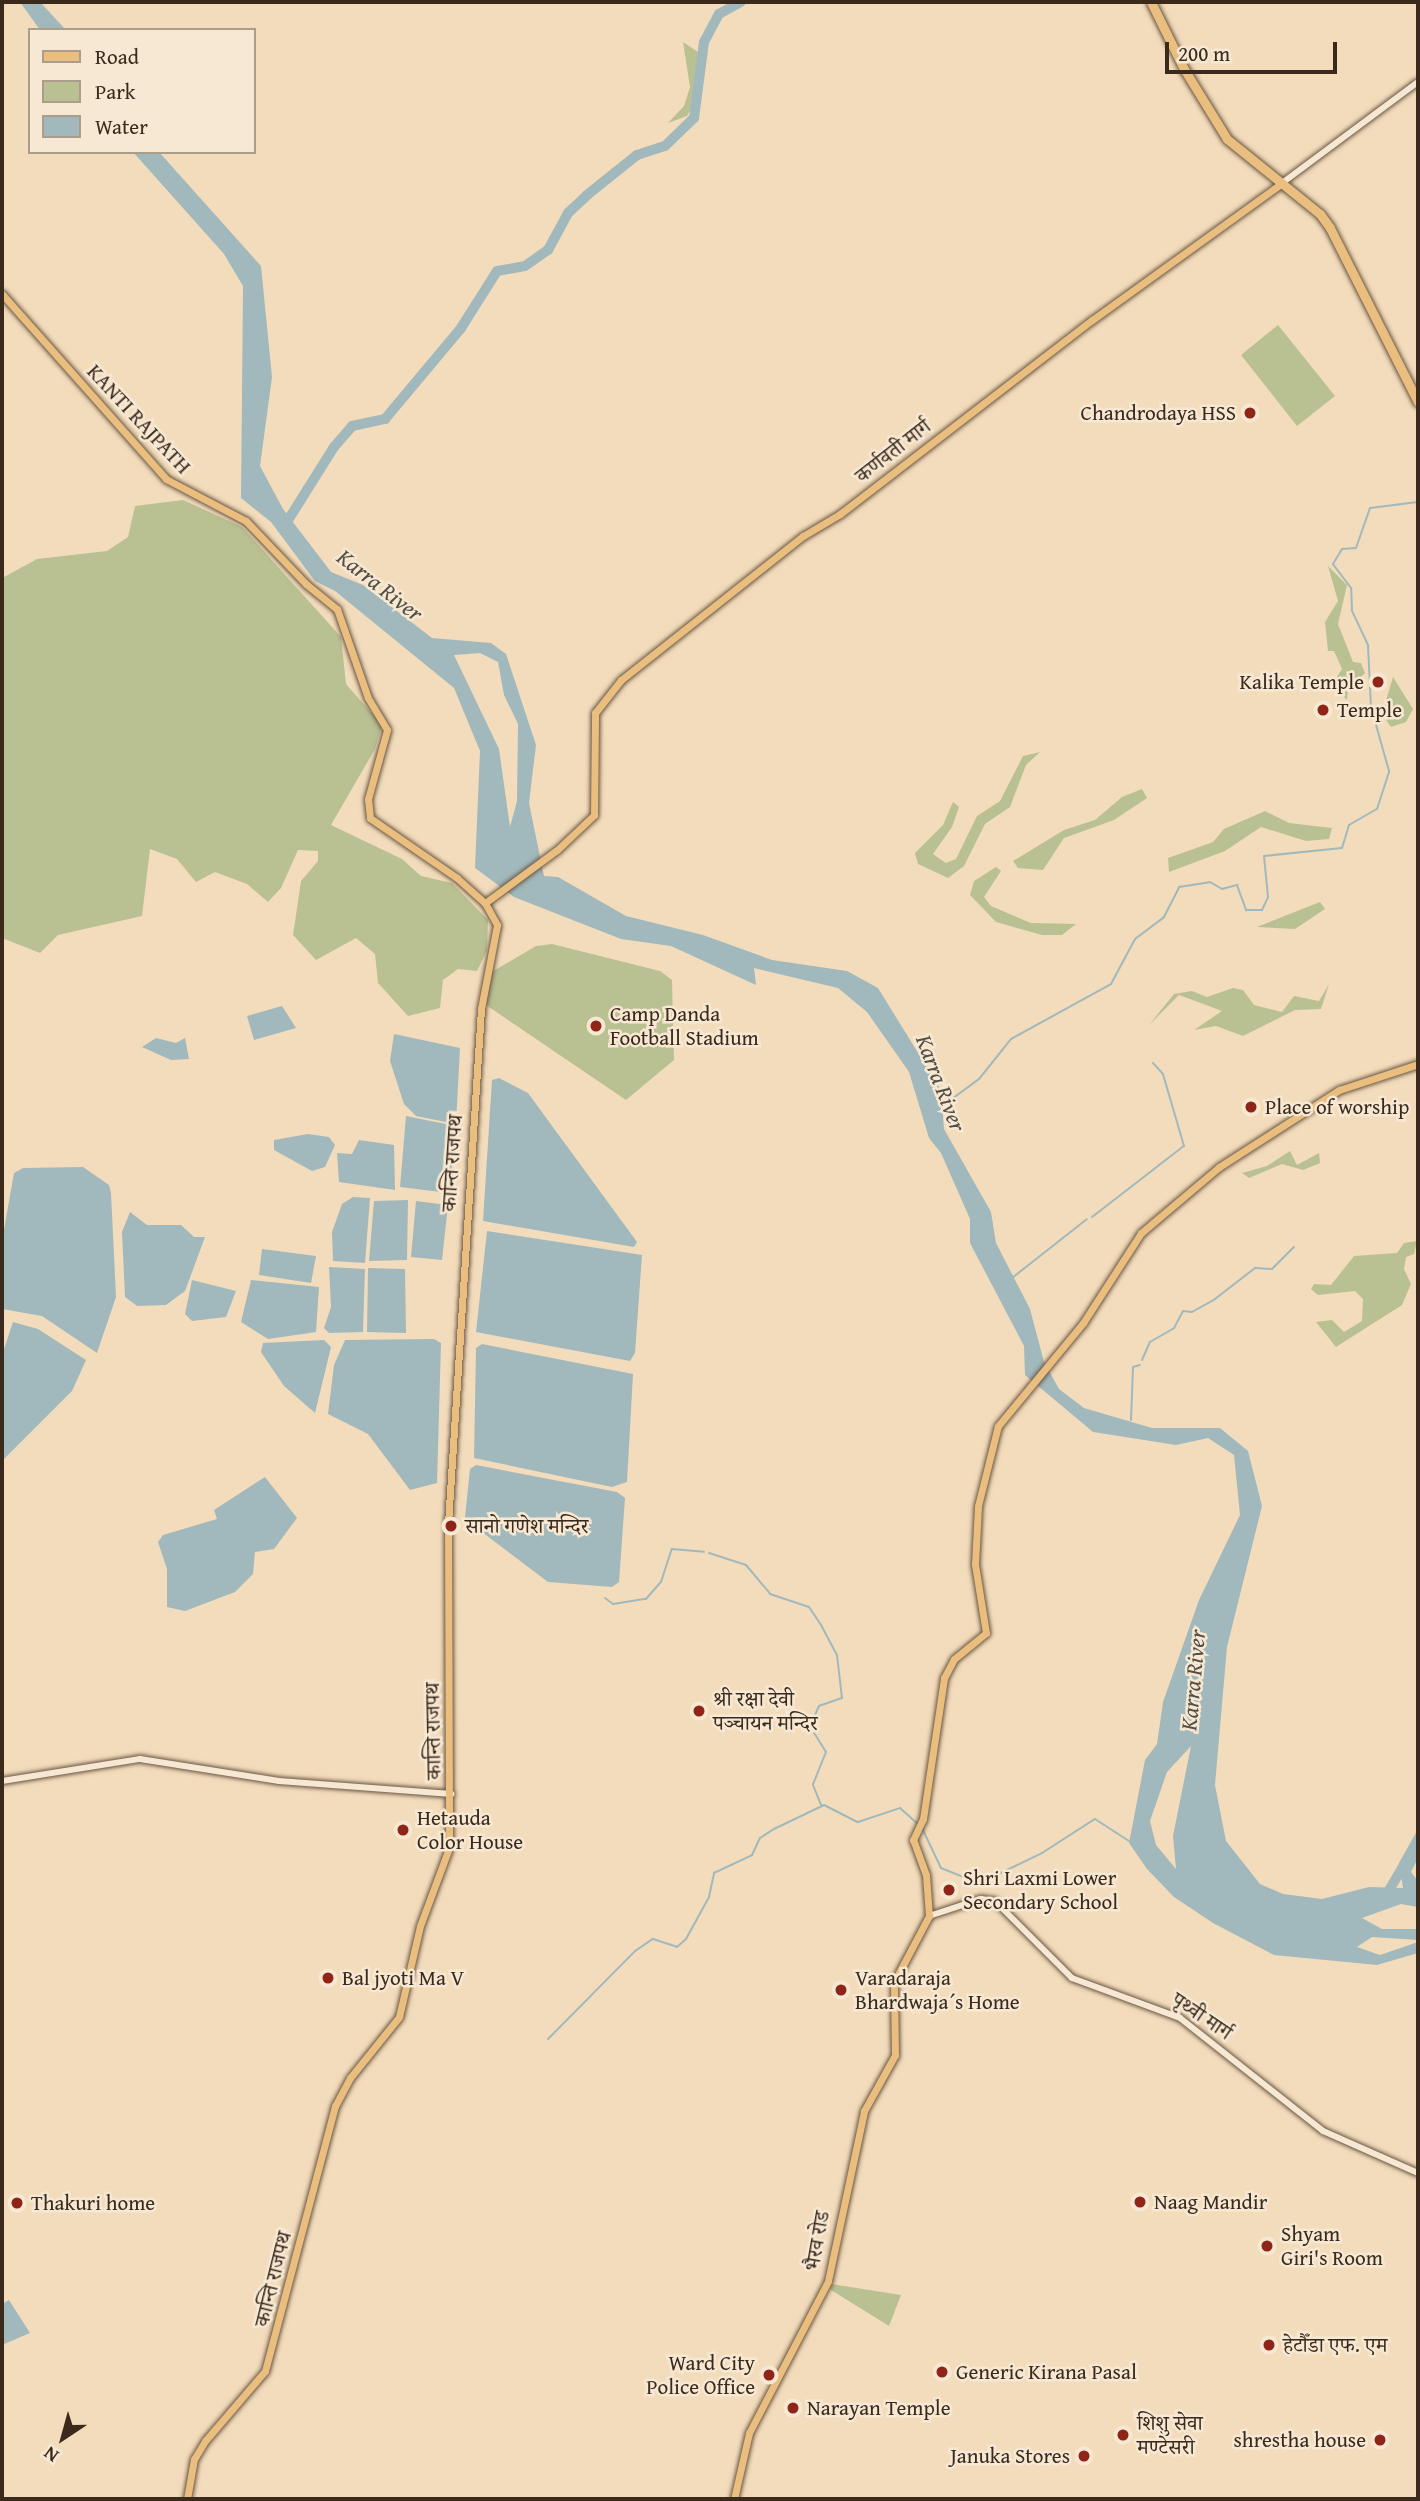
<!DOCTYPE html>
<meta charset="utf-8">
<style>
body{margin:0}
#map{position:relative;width:1420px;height:2501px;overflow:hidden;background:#f3dcbb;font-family:"Gentium Book Plus","Noto Serif Devanagari",serif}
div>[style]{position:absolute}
.green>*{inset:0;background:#b9c192}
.water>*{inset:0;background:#a1b9bc}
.stream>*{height:2px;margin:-1px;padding:0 1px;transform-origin:1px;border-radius:1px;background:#a1b9bc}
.river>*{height:10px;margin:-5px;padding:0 5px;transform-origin:5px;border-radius:5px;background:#a1b9bc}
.roads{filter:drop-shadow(0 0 2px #695644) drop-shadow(0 0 2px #695644)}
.minor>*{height:6px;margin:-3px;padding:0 3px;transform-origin:3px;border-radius:3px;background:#f7e8d3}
.major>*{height:7px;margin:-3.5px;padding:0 3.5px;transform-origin:3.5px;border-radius:3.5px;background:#eabe7e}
.highway>*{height:9px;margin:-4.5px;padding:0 4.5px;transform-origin:4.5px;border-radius:4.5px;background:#eabe7e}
.dots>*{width:19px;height:19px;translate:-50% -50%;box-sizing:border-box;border:4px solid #f7e8d3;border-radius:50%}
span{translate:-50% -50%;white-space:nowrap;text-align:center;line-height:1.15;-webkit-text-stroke:5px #f7e8d3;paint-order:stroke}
.poi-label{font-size:21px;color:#3b2a1c}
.right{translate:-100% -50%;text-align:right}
.left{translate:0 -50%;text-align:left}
.street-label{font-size:21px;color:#3b2a1c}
.water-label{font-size:23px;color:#544e44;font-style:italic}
.frame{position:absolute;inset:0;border:4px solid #3b2a1c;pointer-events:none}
.legend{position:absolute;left:28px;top:28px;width:228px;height:126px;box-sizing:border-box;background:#f7e8d3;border:2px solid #ac9c8a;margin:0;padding:9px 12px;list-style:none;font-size:21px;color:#3b2a1c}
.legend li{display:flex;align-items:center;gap:14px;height:35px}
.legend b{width:35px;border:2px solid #ac9c8a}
.north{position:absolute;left:28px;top:2403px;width:70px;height:70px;-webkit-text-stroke:5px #f7e8d3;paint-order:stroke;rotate:216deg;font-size:19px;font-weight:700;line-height:28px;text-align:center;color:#3b2a1c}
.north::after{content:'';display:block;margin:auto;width:24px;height:32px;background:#3b2a1c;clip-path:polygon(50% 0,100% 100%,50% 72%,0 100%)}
.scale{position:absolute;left:1165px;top:42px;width:172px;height:32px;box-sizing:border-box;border:4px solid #3b2a1c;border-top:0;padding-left:9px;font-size:21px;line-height:24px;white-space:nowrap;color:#3b2a1c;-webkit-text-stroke:5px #f7e8d3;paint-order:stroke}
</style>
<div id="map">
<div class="green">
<div style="clip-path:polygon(683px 42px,698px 52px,694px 103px,687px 116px,668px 123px,684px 106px,690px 87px)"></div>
<div style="clip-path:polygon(1278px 325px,1335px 396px,1297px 426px,1241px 355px)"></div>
<div style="clip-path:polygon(183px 500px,242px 527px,341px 637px,346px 684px,382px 725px,375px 749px,331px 825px,402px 859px,421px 876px,452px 883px,488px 920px,487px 950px,477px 971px,458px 969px,443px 980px,440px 1008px,408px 1016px,378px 983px,375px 954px,356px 938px,316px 960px,293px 935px,301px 881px,318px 861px,318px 851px,298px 850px,281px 888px,268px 902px,247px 884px,215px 872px,196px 882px,177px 859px,150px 849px,142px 916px,58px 935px,40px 953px,2px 938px,4px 577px,37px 559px,107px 551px,128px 537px,135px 506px)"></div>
<div style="clip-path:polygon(1328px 566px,1347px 585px,1338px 624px,1353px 662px,1361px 663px,1365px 673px,1348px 689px,1347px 700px,1332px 685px,1342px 669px,1334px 651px,1328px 651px,1325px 622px,1338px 601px)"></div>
<div style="clip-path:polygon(1393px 677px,1413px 709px,1406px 722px,1391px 727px,1382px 714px)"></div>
<div style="clip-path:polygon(1040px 752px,1026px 765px,1010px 807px,985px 824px,964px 866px,948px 878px,918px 864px,915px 853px,943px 825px,953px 802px,959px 807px,952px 827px,933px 854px,946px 863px,956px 859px,977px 816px,1000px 801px,1023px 756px)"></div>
<div style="clip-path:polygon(1142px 789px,1147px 798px,1114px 820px,1064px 838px,1043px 870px,1018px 868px,1013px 861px,1064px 830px,1095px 820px,1122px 797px)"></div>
<div style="clip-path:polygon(1265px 811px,1289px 823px,1332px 828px,1329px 839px,1306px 841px,1261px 827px,1225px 851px,1169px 872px,1168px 858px,1213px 842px,1224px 829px)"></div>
<div style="clip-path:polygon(996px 867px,1001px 871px,984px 897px,991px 906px,1031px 923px,1076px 924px,1062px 935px,1042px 935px,996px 922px,970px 895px,974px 881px)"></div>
<div style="clip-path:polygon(1320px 902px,1325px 909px,1295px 929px,1257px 927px)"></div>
<div style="clip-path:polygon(552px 944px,660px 971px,672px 980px,674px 1060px,626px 1100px,486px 1005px,490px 973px,536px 946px)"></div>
<div style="clip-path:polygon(1329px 984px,1321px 1009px,1295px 1010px,1243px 1036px,1216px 1026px,1194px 1030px,1222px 1011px,1179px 995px,1149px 1025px,1174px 994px,1192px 991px,1207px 997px,1233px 988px,1243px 990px,1254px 1005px,1282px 1012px,1294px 996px,1319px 1001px)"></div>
<div style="clip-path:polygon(1290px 1151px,1297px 1165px,1319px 1153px,1320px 1163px,1303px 1170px,1282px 1164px,1249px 1178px,1242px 1173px,1267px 1166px)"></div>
<div style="clip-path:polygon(1417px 1241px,1414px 1254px,1406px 1257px,1404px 1269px,1411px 1284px,1402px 1305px,1336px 1347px,1316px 1322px,1332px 1320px,1344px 1332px,1362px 1321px,1363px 1299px,1355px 1291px,1318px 1295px,1311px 1289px,1314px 1284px,1331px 1285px,1354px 1256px,1397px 1253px,1404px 1243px)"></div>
<div style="clip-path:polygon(831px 2284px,901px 2295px,889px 2326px,831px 2290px)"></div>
</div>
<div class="water">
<div style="clip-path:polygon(20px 2px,40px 2px,66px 30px,40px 30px)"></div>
<div style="clip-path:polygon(evenodd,133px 152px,159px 152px,261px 266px,272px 377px,260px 466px,283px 509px,331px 572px,363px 585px,432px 638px,491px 643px,506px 654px,536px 745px,529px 803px,544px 876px,558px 877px,626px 916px,703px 935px,772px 960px,847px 971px,878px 988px,941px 1090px,944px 1129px,991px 1212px,996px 1243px,1030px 1309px,1044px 1362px,1059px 1389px,1084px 1408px,1152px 1428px,1220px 1428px,1248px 1451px,1262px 1506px,1227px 1647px,1215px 1785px,1226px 1841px,1260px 1884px,1283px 1894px,1322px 1899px,1369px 1887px,1403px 1888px,1399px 1863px,1418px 1829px,1418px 1858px,1411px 1872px,1418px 1881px,1418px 1907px,1401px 1904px,1362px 1918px,1382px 1929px,1418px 1929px,1418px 1940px,1372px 1937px,1357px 1947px,1380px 1955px,1418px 1942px,1418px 1953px,1377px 1965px,1274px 1955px,1213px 1923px,1174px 1897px,1147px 1869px,1129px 1843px,1145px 1760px,1157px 1744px,1163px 1702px,1199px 1600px,1240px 1515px,1234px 1455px,1208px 1438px,1176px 1445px,1093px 1432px,1025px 1375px,1024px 1346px,970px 1243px,970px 1219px,941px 1153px,929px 1138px,909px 1072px,867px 1012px,838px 988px,754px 968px,756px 985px,671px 946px,621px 939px,514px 897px,475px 868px,480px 751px,454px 688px,335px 591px,315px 581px,271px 522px,241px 498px,243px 286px,224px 254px,133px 152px,480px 653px,498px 662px,504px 695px,518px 724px,517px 801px,510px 827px,499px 749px,454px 655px,480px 653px,133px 152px,1191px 1746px,1173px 1836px,1176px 1869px,1156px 1845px,1150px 1821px,1167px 1772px,1191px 1746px)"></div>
<div style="clip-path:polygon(282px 1006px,296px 1028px,254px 1040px,247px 1016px)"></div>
<div style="clip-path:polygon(394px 1034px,460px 1048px,456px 1124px,416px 1116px,404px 1104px,390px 1061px)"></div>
<div style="clip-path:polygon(156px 1038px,176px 1043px,185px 1038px,189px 1059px,171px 1060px,142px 1047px)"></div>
<div style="clip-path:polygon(499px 1078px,528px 1093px,637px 1242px,634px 1247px,483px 1221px,492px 1080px)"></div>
<div style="clip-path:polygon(406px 1116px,456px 1126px,449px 1193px,400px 1187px)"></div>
<div style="clip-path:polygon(308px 1134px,329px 1137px,335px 1145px,325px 1167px,312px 1171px,274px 1150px,274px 1140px)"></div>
<div style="clip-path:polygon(359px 1140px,394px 1145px,395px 1190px,339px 1182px,337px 1153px,352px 1154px)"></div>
<div style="clip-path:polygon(83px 1167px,109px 1185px,111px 1193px,116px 1297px,97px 1353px,42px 1316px,2px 1309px,2px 1241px,14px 1173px,23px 1168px)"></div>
<div style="clip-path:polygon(353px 1197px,370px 1198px,365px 1263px,333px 1261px,332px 1232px,342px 1204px)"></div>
<div style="clip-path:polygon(408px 1200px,407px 1260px,369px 1261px,374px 1201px)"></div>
<div style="clip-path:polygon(416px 1201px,448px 1205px,442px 1260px,411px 1257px)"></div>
<div style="clip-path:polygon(130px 1212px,147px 1225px,181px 1225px,194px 1237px,205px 1237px,185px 1291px,166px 1305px,137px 1306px,125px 1297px,122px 1232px)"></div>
<div style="clip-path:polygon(487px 1231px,642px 1255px,635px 1353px,630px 1361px,476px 1332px)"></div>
<div style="clip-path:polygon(262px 1249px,316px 1256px,311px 1283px,259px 1275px)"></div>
<div style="clip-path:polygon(329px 1267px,365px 1269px,363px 1332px,329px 1333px,324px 1328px,331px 1307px)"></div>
<div style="clip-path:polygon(368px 1268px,405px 1269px,406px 1333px,367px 1332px)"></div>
<div style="clip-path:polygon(192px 1280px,236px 1291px,226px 1317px,192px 1321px,185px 1314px)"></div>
<div style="clip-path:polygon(251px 1280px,319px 1287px,316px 1332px,268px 1339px,241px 1322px)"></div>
<div style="clip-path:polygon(13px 1322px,38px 1329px,86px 1360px,72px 1391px,2px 1461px,2px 1355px)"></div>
<div style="clip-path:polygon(434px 1339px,441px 1343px,437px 1483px,410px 1490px,368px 1434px,328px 1414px,334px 1365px,345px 1340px)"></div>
<div style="clip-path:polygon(324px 1340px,331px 1347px,315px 1413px,284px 1386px,261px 1352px,263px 1343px)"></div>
<div style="clip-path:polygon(482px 1344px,633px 1374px,627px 1482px,612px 1487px,474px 1458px,476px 1348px)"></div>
<div style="clip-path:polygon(476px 1465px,617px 1492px,625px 1498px,619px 1582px,612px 1587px,548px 1582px,470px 1523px,465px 1517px,470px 1469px)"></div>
<div style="clip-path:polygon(265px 1477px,297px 1518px,274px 1549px,255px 1552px,253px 1574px,235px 1592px,185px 1611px,167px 1607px,167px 1569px,158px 1542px,163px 1535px,217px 1519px,214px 1510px)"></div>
<div style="clip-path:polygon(9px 2300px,30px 2333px,2px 2345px,2px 2304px)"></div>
</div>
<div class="stream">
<div style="left:941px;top:1107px;width:47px;rotate:-36.4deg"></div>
<div style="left:979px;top:1079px;width:51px;rotate:-51.3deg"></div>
<div style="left:1011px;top:1039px;width:114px;rotate:-28.8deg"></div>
<div style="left:1111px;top:984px;width:51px;rotate:-61.9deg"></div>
<div style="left:1135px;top:939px;width:36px;rotate:-37deg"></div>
<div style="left:1164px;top:917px;width:34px;rotate:-63deg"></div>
<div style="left:1179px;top:887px;width:31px;rotate:-9deg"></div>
<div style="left:1210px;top:882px;width:14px;rotate:30deg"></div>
<div style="left:1222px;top:889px;width:16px;rotate:-15deg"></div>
<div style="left:1237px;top:885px;width:27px;rotate:70deg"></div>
<div style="left:1246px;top:910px;width:16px"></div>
<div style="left:1262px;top:910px;width:14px;rotate:-65deg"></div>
<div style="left:1268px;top:897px;width:41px;rotate:-95.6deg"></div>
<div style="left:1264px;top:856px;width:78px;rotate:-5.9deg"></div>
<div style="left:1342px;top:848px;width:24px;rotate:-73deg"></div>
<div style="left:1349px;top:825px;width:32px;rotate:-30deg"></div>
<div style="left:1377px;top:809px;width:40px;rotate:-72deg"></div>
<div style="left:1389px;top:771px;width:66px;rotate:-105.7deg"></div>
<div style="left:1371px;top:707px;width:62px;rotate:-92.8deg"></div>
<div style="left:1368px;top:645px;width:38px;rotate:-115deg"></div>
<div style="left:1352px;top:611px;width:23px;rotate:-92deg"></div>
<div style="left:1351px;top:588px;width:30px;rotate:-127deg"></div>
<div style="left:1333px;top:564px;width:17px;rotate:-59deg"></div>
<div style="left:1342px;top:549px;width:14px;rotate:-4deg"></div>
<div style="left:1356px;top:548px;width:42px;rotate:-70.7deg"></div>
<div style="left:1370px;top:508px;width:48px;rotate:-7.1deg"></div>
<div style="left:1092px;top:1217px;width:116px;rotate:-37.7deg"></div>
<div style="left:1184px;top:1146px;width:75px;rotate:-106.3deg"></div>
<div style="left:1163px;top:1074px;width:15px;rotate:-132deg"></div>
<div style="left:1012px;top:1278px;width:95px;rotate:-38.2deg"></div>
<div style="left:1142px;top:1360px;width:20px;rotate:-66deg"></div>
<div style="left:1150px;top:1342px;width:28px;rotate:-30deg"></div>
<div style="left:1174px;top:1328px;width:19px;rotate:-62deg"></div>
<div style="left:1183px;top:1311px;width:9px;rotate:6deg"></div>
<div style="left:1192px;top:1312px;width:26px;rotate:-29deg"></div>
<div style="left:1215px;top:1299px;width:51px;rotate:-37.8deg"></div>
<div style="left:1255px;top:1268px;width:17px;rotate:3deg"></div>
<div style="left:1272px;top:1269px;width:31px;rotate:-45deg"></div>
<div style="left:1131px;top:1420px;width:53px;rotate:-87.8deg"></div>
<div style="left:1133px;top:1367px;width:7px;rotate:-16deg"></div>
<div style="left:709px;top:1553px;width:39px;rotate:18deg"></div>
<div style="left:746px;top:1565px;width:38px;rotate:50deg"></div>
<div style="left:770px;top:1594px;width:41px;rotate:18.4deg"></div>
<div style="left:809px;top:1607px;width:22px;rotate:56deg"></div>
<div style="left:821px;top:1625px;width:34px;rotate:62deg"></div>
<div style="left:837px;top:1655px;width:43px;rotate:83.4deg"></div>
<div style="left:842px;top:1698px;width:24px;rotate:161deg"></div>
<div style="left:819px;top:1706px;width:17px;rotate:114deg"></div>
<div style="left:605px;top:1598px;width:10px;rotate:37deg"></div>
<div style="left:613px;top:1604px;width:33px;rotate:-9deg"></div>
<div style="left:646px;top:1599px;width:23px;rotate:-49deg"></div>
<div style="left:661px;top:1582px;width:35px;rotate:-72deg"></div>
<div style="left:672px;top:1549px;width:32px;rotate:5deg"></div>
<div style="left:811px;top:1728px;width:28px;rotate:58deg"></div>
<div style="left:826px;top:1752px;width:35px;rotate:112deg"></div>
<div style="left:813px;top:1785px;width:22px;rotate:68deg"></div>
<div style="left:922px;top:1828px;width:44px;rotate:64.6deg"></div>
<div style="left:941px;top:1868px;width:35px;rotate:22deg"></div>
<div style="left:973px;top:1881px;width:13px;rotate:-4deg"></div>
<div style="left:986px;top:1880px;width:62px;rotate:-25.7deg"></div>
<div style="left:1042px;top:1853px;width:63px;rotate:-32.7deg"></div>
<div style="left:1095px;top:1819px;width:40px;rotate:32.9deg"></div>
<div style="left:548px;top:2039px;width:124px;rotate:-45.3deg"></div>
<div style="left:635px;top:1951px;width:22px;rotate:-34deg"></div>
<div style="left:653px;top:1939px;width:25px;rotate:18deg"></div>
<div style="left:677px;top:1947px;width:12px;rotate:-42deg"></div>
<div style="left:686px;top:1939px;width:48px;rotate:-61.3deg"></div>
<div style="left:709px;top:1897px;width:25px;rotate:-78deg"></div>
<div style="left:714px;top:1873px;width:42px;rotate:-25.3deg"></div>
<div style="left:752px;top:1855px;width:19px;rotate:-65deg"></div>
<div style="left:760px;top:1838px;width:17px;rotate:-33deg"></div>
<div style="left:774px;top:1829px;width:55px;rotate:-25.6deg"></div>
<div style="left:824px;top:1805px;width:38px;rotate:27deg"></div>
<div style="left:858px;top:1822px;width:44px;rotate:-18.4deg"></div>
<div style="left:900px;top:1808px;width:24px;rotate:42deg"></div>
</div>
<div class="river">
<div style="left:285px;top:525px;width:92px;rotate:-57.9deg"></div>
<div style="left:334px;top:447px;width:28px;rotate:-49deg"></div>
<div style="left:352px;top:426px;width:34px;rotate:-12deg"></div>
<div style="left:385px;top:419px;width:119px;rotate:-50.1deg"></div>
<div style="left:461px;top:328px;width:67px;rotate:-57.7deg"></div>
<div style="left:497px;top:271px;width:28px;rotate:-10deg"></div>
<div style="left:525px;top:266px;width:28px;rotate:-35deg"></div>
<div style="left:548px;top:250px;width:42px;rotate:-61.6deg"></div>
<div style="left:568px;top:213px;width:26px;rotate:-43deg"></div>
<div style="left:587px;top:195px;width:64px;rotate:-38.7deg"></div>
<div style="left:637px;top:155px;width:29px;rotate:-18deg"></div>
<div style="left:665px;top:146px;width:40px;rotate:-44deg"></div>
<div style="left:694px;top:118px;width:77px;rotate:-82.5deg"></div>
<div style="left:704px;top:42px;width:32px;rotate:-62deg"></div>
<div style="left:719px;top:14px;width:25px;rotate:-29deg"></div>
<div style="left:1381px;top:1894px;width:7px;rotate:-16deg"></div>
<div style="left:1388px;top:1892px;width:59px;rotate:-59.5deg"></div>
</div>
<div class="roads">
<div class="minor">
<div style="left:1282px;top:183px;width:169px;rotate:-36.6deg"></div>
<div style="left:2px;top:1781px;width:140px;rotate:-9.1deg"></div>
<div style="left:140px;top:1759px;width:141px;rotate:9deg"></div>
<div style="left:279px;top:1781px;width:173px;rotate:4.3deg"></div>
<div style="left:929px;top:1916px;width:55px;rotate:-18.1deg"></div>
<div style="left:981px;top:1899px;width:14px;rotate:8deg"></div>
<div style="left:995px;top:1901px;width:109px;rotate:45deg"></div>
<div style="left:1072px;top:1978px;width:115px;rotate:20.3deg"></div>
<div style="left:1180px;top:2018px;width:182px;rotate:38.3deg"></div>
<div style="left:1323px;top:2131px;width:104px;rotate:23.9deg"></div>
</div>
<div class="major">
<div style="left:2px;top:294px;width:247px;rotate:48.4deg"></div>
<div style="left:166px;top:479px;width:90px;rotate:27.7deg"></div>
<div style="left:246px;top:521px;width:87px;rotate:46.4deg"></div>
<div style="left:306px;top:584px;width:40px;rotate:39deg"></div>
<div style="left:337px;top:609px;width:94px;rotate:70.8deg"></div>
<div style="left:368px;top:698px;width:37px;rotate:59deg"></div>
<div style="left:387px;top:730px;width:72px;rotate:105.4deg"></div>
<div style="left:368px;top:799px;width:19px;rotate:84deg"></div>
<div style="left:370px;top:818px;width:106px;rotate:34.6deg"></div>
<div style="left:457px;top:878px;width:38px;rotate:42deg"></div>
<div style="left:485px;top:903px;width:25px;rotate:61deg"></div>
<div style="left:497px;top:925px;width:86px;rotate:100.8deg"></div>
<div style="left:481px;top:1009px;width:516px;rotate:93.67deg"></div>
<div style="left:448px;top:1524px;width:324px;rotate:89.8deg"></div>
<div style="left:449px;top:1848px;width:83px;rotate:110.4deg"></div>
<div style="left:420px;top:1926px;width:93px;rotate:103deg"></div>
<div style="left:399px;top:2017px;width:78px;rotate:128.8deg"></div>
<div style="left:350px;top:2078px;width:32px;rotate:118deg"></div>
<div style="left:335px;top:2106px;width:274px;rotate:104.8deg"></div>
<div style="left:265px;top:2371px;width:92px;rotate:130.6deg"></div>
<div style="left:205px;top:2441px;width:21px;rotate:121deg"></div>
<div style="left:194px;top:2459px;width:41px;rotate:99.9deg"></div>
<div style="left:485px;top:903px;width:89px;rotate:-36.4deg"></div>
<div style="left:557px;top:850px;width:51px;rotate:-43.4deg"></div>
<div style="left:594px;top:815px;width:102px;rotate:-89.4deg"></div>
<div style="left:595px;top:713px;width:42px;rotate:-51.8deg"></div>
<div style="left:621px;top:680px;width:232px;rotate:-38.4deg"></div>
<div style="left:803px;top:536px;width:43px;rotate:-30.7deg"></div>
<div style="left:840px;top:514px;width:318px;rotate:-37.6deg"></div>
<div style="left:1092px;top:320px;width:234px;rotate:-35.8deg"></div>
<div style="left:734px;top:2499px;width:68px;rotate:-77.2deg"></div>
<div style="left:749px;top:2433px;width:171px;rotate:-62.5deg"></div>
<div style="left:828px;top:2281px;width:174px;rotate:-78deg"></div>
<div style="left:864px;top:2111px;width:64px;rotate:-61deg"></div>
<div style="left:895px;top:2055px;width:73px;rotate:-90.8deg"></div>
<div style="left:894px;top:1982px;width:75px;rotate:-62.1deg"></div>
<div style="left:929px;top:1916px;width:41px;rotate:-94.2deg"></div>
<div style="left:926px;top:1875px;width:37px;rotate:-110deg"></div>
<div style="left:913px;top:1840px;width:23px;rotate:-65deg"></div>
<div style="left:923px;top:1819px;width:143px;rotate:-81.5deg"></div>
<div style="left:944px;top:1678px;width:21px;rotate:-62deg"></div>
<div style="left:954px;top:1659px;width:41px;rotate:-39.1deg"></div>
<div style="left:986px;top:1633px;width:70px;rotate:-99.1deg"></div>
<div style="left:975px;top:1564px;width:58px;rotate:-87deg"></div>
<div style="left:978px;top:1506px;width:82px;rotate:-76deg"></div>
<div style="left:998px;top:1426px;width:134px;rotate:-50.5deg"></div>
<div style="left:1083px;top:1323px;width:107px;rotate:-57.2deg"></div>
<div style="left:1141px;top:1233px;width:102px;rotate:-40.2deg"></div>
<div style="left:1219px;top:1167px;width:143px;rotate:-32.7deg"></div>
<div style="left:1339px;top:1090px;width:83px;rotate:-18.2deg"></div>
</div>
<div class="highway">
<div style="left:1151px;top:2px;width:75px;rotate:63.8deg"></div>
<div style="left:1184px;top:69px;width:82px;rotate:58.4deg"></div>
<div style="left:1227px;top:139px;width:119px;rotate:38.9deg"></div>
<div style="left:1320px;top:214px;width:17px;rotate:54deg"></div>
<div style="left:1330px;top:228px;width:195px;rotate:63.2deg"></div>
</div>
</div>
<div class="dots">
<div style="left:1250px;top:413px;background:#8f2418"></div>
<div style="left:1378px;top:682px;background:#8f2418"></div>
<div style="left:1323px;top:710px;background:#8f2418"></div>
<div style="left:596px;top:1026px;background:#8f2418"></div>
<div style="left:1251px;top:1107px;background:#8f2418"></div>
<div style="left:451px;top:1526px;background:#8f2418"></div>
<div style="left:699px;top:1711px;background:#8f2418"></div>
<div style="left:403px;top:1830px;background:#8f2418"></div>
<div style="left:949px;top:1890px;background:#8f2418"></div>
<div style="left:328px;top:1978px;background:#8f2418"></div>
<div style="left:841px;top:1990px;background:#8f2418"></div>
<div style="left:1140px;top:2202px;background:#8f2418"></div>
<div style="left:17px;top:2203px;background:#8f2418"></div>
<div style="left:1267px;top:2246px;background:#8f2418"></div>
<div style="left:1269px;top:2345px;background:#8f2418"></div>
<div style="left:942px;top:2372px;background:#8f2418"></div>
<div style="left:769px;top:2375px;background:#8f2418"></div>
<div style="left:793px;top:2408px;background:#8f2418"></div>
<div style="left:1123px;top:2435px;background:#8f2418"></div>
<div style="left:1380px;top:2440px;background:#8f2418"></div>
<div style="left:1084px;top:2456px;background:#8f2418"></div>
</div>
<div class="poi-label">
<span class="right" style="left:1236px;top:413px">Chandrodaya HSS</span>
<span class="right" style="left:1364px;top:682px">Kalika Temple</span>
<span class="left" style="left:1337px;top:710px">Temple</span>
<span class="left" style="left:610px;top:1026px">Camp Danda<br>Football Stadium</span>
<span class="left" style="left:1265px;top:1107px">Place of worship</span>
<span class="left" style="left:465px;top:1526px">सानो गणेश मन्दिर</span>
<span class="left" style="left:713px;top:1711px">श्री रक्षा देवी<br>पञ्चायन मन्दिर</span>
<span class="left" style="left:417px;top:1830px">Hetauda<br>Color House</span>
<span class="left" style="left:963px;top:1890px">Shri Laxmi Lower<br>Secondary School</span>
<span class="left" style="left:342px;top:1978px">Bal jyoti Ma V</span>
<span class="left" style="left:855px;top:1990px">Varadaraja<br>Bhardwaja´s Home</span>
<span class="left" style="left:1154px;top:2202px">Naag Mandir</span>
<span class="left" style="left:31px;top:2203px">Thakuri home</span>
<span class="left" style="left:1281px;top:2246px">Shyam<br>Giri's Room</span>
<span class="left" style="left:1283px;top:2345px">हेटौँडा एफ. एम</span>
<span class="right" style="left:755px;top:2375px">Ward City<br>Police Office</span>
<span class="left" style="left:956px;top:2372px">Generic Kirana Pasal</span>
<span class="left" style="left:807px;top:2408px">Narayan Temple</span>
<span class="left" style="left:1137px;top:2435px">शिशु सेवा<br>मण्टेसरी</span>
<span class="right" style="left:1366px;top:2440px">shrestha house</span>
<span class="right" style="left:1070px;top:2456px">Januka Stores</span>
</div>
<div class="street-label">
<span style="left:139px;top:419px;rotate:47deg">KANTI RAJPATH</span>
<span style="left:893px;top:451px;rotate:-38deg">कर्णवती मार्ग</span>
<span style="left:452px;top:1163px;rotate:-86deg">कान्ति राजपथ</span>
<span style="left:433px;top:1731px;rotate:-91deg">कान्ति राजपथ</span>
<span style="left:1202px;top:2016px;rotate:34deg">पृथ्वी मार्ग</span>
<span style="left:817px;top:2241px;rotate:-80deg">भैरव रोड</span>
<span style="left:273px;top:2279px;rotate:-76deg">कान्ति राजपथ</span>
</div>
<div class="water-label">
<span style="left:380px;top:585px;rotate:38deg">Karra River</span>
<span style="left:941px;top:1083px;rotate:69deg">Karra River</span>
<span style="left:1193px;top:1680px;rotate:-85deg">Karra River</span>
</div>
<div class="frame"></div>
<ul class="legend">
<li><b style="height:9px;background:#eabe7e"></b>Road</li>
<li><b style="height:19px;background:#b9c192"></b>Park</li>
<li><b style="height:19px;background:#a1b9bc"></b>Water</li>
</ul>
<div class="north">N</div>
<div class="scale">200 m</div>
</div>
